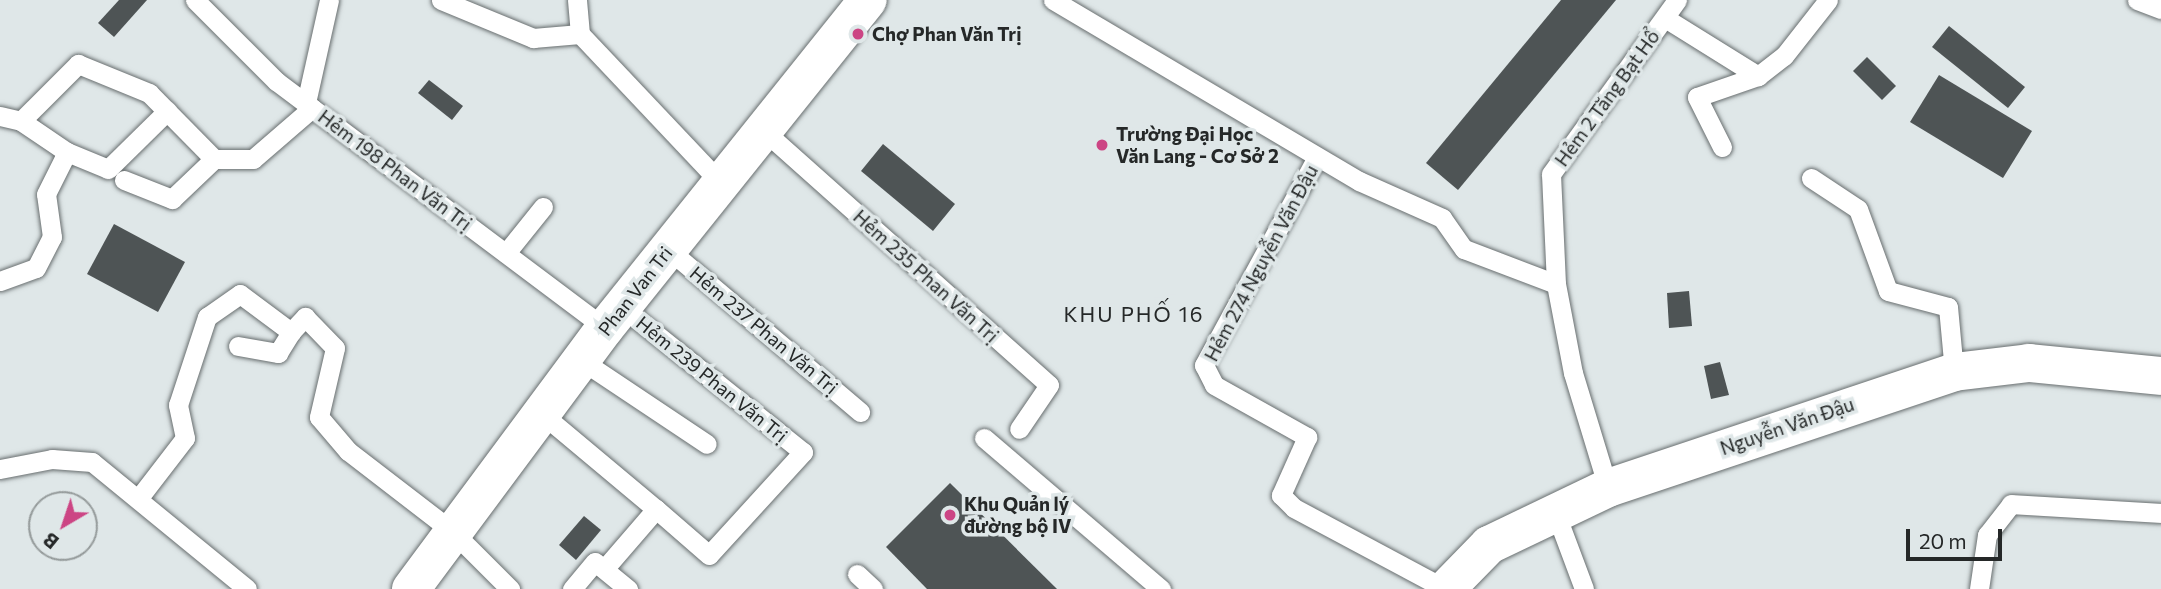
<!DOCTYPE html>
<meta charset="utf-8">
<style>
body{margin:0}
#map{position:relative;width:2161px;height:589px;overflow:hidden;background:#dfe7e8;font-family:Commissioner,sans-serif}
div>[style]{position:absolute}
.building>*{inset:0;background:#4e5455}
.roads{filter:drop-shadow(0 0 2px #686e6f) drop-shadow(0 0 2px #686e6f)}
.lane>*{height:19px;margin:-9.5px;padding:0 9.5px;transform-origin:9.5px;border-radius:9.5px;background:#fff}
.secondary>*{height:38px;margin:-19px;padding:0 19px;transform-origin:19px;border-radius:19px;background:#fff}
.dots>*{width:19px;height:19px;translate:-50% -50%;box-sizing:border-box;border:4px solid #dfe7e8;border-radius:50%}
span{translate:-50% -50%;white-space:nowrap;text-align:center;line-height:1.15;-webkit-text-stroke:7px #dfe7e8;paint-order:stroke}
.poi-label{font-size:19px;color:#252828;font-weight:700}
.left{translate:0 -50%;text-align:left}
.street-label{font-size:19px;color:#252828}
.neighbourhood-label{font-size:21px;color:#252828;letter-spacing:2px}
.north{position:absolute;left:28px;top:491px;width:70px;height:70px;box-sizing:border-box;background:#dfe7e8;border:2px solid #959b9b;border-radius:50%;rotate:219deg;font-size:19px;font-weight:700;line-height:28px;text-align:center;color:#252828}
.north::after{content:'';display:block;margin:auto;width:24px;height:32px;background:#cc4584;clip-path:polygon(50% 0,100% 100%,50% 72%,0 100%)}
.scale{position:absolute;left:1906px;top:529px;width:96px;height:32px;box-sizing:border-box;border:4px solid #252828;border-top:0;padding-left:9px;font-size:21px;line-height:24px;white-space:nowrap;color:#252828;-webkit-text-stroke:5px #dfe7e8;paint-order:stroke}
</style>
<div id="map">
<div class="building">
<div style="clip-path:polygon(119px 0,147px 0,114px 37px,98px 23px)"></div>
<div style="clip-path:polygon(1561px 0,1616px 0,1458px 190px,1426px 163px)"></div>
<div style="clip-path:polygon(1949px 26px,2025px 87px,2008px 108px,1932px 47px)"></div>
<div style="clip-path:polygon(1867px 57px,1896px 86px,1882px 100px,1853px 71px)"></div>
<div style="clip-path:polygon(1939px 75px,2032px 131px,2003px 178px,1910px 122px)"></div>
<div style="clip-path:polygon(429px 80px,463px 106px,452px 120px,418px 93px)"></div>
<div style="clip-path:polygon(883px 144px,955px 204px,933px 231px,861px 171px)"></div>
<div style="clip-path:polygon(114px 224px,185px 262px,158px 312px,87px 274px)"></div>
<div style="clip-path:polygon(1689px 291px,1692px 326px,1669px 328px,1667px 293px)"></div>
<div style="clip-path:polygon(1720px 362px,1729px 395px,1711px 399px,1704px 366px)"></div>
<div style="clip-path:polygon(950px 483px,1057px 589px,927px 589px,886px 547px)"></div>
<div style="clip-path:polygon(584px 516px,601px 530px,576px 560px,559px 545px)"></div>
</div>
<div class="roads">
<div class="lane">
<div style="left:195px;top:0;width:115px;rotate:45deg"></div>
<div style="left:276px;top:81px;width:411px;rotate:36.9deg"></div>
<div style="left:441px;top:0;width:100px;rotate:22.4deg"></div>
<div style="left:533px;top:38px;width:47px;rotate:-4.9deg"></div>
<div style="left:577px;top:0;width:34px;rotate:85deg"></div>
<div style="left:580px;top:34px;width:205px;rotate:46.6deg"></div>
<div style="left:1053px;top:0;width:356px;rotate:30.6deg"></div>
<div style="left:1359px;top:181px;width:91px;rotate:24deg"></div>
<div style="left:1442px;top:218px;width:38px;rotate:55deg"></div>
<div style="left:1464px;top:249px;width:98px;rotate:20.8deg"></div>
<div style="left:2137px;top:0;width:26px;rotate:21deg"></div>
<div style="left:1665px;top:18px;width:110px;rotate:31.9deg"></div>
<div style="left:306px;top:103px;width:106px;rotate:-77.4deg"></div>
<div style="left:0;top:116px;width:22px;rotate:13deg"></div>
<div style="left:21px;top:121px;width:81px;rotate:-45deg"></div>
<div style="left:78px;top:64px;width:77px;rotate:22.2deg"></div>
<div style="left:149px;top:93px;width:93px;rotate:45.4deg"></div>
<div style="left:214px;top:159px;width:39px"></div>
<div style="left:253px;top:159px;width:78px;rotate:-40.8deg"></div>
<div style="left:21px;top:121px;width:55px;rotate:34deg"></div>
<div style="left:763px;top:130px;width:383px;rotate:41.7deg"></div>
<div style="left:1049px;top:385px;width:53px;rotate:124.3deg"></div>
<div style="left:1722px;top:147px;width:56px;rotate:-116.6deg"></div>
<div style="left:1697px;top:97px;width:65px;rotate:-19deg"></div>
<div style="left:1758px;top:76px;width:33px;rotate:-38deg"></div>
<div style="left:1784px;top:56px;width:71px;rotate:-51.8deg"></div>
<div style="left:1317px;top:157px;width:237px;rotate:118.5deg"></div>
<div style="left:1204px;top:365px;width:22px;rotate:63deg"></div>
<div style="left:1214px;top:385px;width:107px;rotate:29.2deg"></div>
<div style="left:1307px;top:437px;width:64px;rotate:114.1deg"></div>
<div style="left:1281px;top:495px;width:18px;rotate:45deg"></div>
<div style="left:1294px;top:508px;width:172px;rotate:28.1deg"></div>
<div style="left:1811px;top:178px;width:56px;rotate:33.4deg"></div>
<div style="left:1858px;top:209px;width:87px;rotate:69.9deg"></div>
<div style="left:1888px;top:291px;width:62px;rotate:14.9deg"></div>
<div style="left:1948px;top:307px;width:65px;rotate:84.7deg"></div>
<div style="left:124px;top:180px;width:52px;rotate:21.6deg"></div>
<div style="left:172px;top:199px;width:58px;rotate:-43.6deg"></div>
<div style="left:668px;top:249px;width:252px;rotate:40.3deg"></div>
<div style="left:506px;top:253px;width:59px;rotate:-51.2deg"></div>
<div style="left:0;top:281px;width:38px;rotate:-20deg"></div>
<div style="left:36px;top:268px;width:35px;rotate:-63deg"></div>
<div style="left:52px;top:237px;width:43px;rotate:-97.9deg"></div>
<div style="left:46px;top:194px;width:47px;rotate:-63.4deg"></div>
<div style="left:67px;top:152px;width:44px;rotate:22.5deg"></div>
<div style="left:108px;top:169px;width:83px;rotate:-44.5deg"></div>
<div style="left:622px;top:307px;width:232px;rotate:38.7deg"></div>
<div style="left:803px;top:452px;width:139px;rotate:132.4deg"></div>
<div style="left:709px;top:555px;width:70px;rotate:-139deg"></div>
<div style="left:238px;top:346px;width:41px;rotate:9.9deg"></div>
<div style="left:278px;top:353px;width:25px;rotate:-58deg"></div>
<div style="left:581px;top:360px;width:151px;rotate:33.7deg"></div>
<div style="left:541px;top:413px;width:150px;rotate:39.9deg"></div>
<div style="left:656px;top:509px;width:78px;rotate:130.8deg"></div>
<div style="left:984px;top:438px;width:233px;rotate:40.5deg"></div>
<div style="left:0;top:469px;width:53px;rotate:-10.9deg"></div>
<div style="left:52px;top:459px;width:40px;rotate:4.3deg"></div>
<div style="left:92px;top:462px;width:200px;rotate:39.3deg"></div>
<div style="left:1608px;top:488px;width:120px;rotate:-106.9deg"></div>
<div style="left:1573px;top:373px;width:91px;rotate:-100.8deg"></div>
<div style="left:1556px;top:284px;width:110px;rotate:-92.6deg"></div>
<div style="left:1551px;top:174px;width:215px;rotate:-54.1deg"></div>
<div style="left:138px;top:499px;width:77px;rotate:-52.4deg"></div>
<div style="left:185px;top:438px;width:34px;rotate:-102deg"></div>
<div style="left:178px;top:405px;width:93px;rotate:-71.8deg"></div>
<div style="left:207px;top:317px;width:40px;rotate:-34.9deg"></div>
<div style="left:240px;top:294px;width:64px;rotate:36.7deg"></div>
<div style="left:291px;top:332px;width:21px;rotate:-47deg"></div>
<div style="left:305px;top:317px;width:43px;rotate:45.9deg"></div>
<div style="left:335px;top:348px;width:71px;rotate:103.1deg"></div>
<div style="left:319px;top:417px;width:45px;rotate:49.5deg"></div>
<div style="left:348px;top:451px;width:133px;rotate:37.6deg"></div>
<div style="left:453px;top:532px;width:81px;rotate:45deg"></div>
<div style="left:1556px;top:514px;width:80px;rotate:69.5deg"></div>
<div style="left:857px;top:574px;width:22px;rotate:43deg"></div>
<div style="left:572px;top:589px;width:35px;rotate:-50deg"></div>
<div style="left:595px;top:562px;width:43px;rotate:39.3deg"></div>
<div style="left:1979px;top:589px;width:55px;rotate:-81.6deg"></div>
<div style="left:1987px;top:535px;width:39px;rotate:-52deg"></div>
<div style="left:2011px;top:504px;width:150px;rotate:3.4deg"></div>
</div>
<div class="secondary">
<div style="left:411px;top:589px;width:325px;rotate:-53.4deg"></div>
<div style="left:605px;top:328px;width:420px;rotate:-51.3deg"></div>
<div style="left:1446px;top:589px;width:62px;rotate:-45.7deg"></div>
<div style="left:1489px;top:545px;width:132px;rotate:-25.6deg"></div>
<div style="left:1608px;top:488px;width:365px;rotate:-18.5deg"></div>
<div style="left:1954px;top:372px;width:76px;rotate:-6.8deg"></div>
<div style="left:2029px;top:363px;width:133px;rotate:5.6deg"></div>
</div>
</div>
<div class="dots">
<div style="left:858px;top:34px;background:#cc4584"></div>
<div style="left:1102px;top:145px;background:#cc4584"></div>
<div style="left:950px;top:515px;background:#cc4584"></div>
</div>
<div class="poi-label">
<span class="left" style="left:872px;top:34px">Chợ Phan Văn Trị</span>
<span class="left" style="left:1116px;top:145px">Trường Đại Học<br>Văn Lang - Cơ Sở 2</span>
<span class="left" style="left:964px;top:515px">Khu Quản lý<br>đường bộ IV</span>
</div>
<div class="street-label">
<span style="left:1607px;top:98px;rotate:-54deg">Hẻm 2 Tăng Bạt Hổ</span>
<span style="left:395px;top:170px;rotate:37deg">Hẻm 198 Phan Văn Trị</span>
<span style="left:1261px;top:263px;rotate:-62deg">Hẻm 274 Nguyễn Văn Đậu</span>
<span style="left:926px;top:276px;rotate:42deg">Hẻm 235 Phan Văn Trị</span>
<span style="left:635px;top:291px;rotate:-52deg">Phan Van Tri</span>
<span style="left:764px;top:330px;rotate:40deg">Hẻm 237 Phan Văn Trị</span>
<span style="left:712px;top:379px;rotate:39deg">Hẻm 239 Phan Văn Trị</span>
<span style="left:1787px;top:426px;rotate:-19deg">Nguyễn Văn Đậu</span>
</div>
<div class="neighbourhood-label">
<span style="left:1134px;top:314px">KHU PHỐ 16</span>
</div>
<div class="north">B</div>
<div class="scale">20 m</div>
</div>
